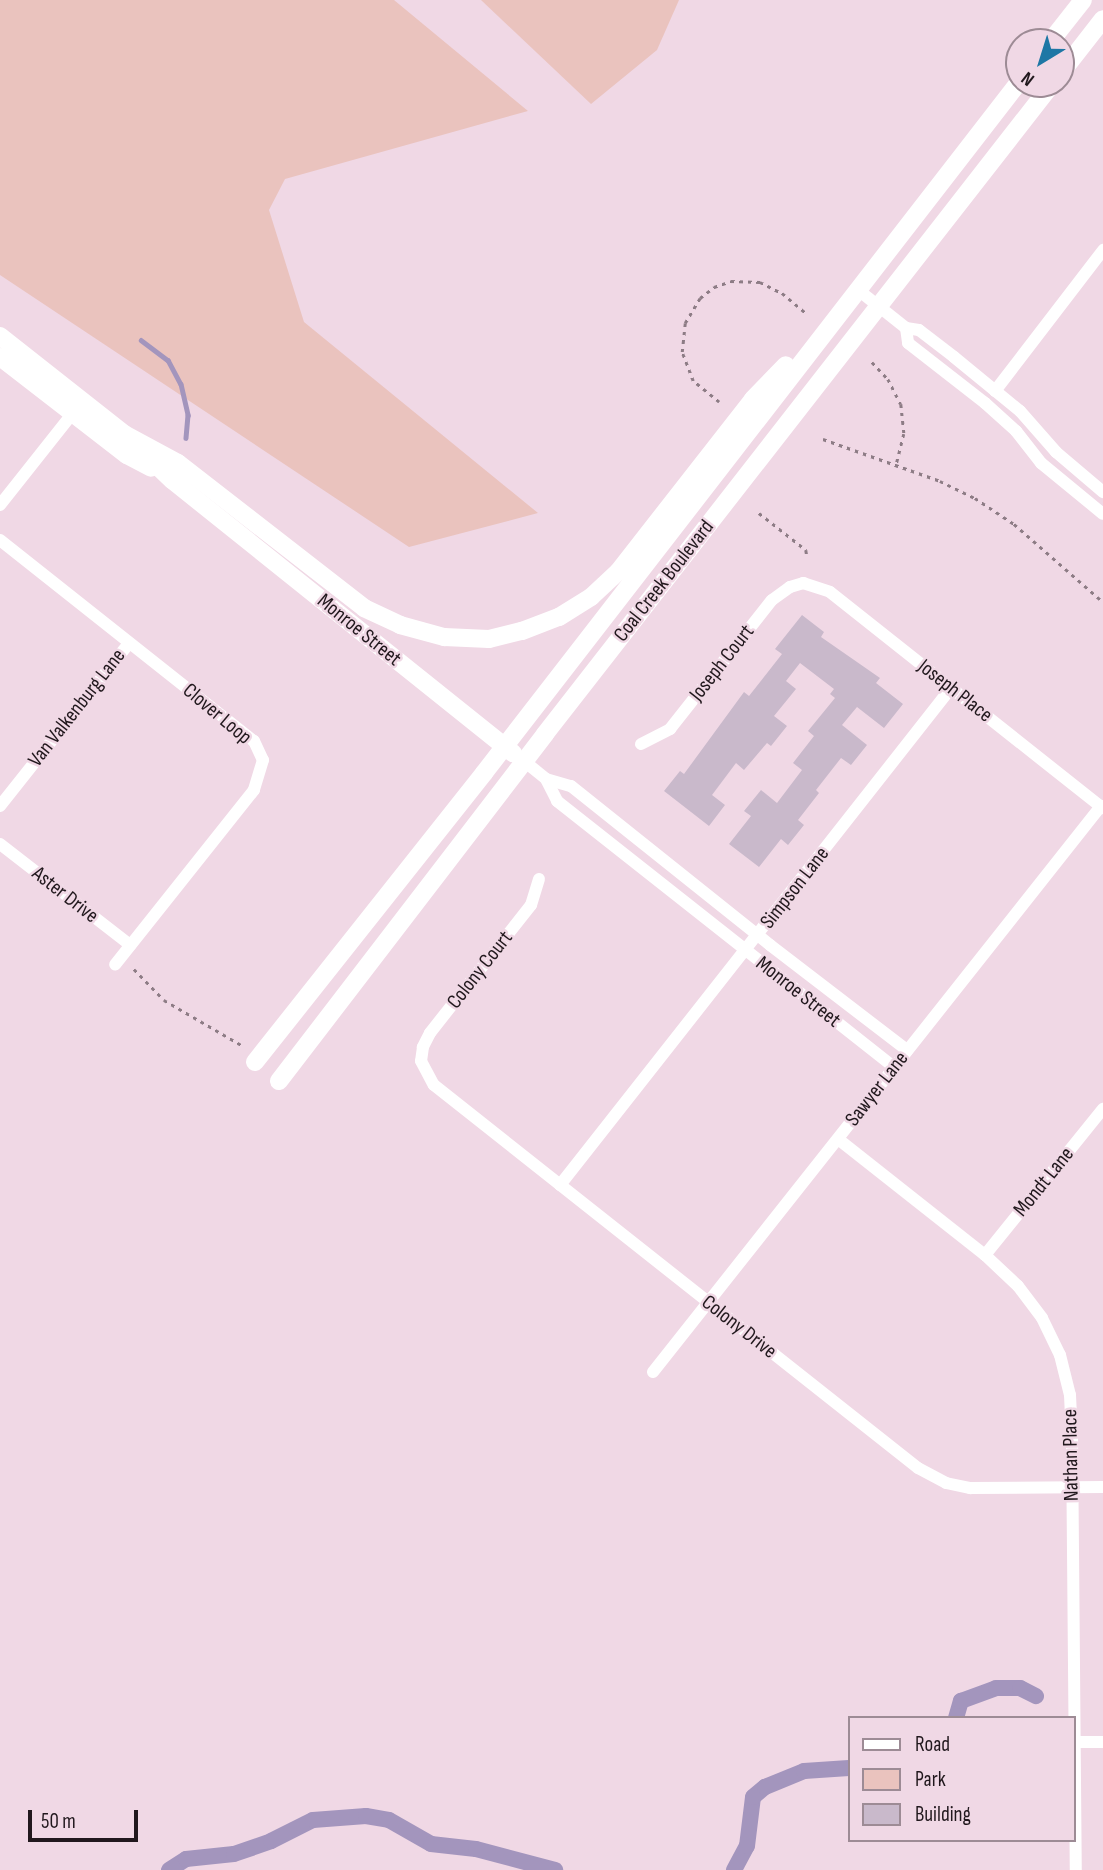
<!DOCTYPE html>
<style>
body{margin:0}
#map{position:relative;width:1103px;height:1870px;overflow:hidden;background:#f0d8e5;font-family:"Sofia Sans Condensed",sans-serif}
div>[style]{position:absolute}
.green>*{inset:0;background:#eac3be}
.stream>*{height:4.5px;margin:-2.25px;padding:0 2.25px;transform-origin:2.25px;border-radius:2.25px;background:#a395bd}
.canal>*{height:16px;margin:-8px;padding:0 8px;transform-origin:8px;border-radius:8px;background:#a395bd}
.building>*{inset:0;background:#c9b9cb}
.path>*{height:2.5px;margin-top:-1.25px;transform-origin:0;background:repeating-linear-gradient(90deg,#8d7c85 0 3.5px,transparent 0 8.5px)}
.street>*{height:12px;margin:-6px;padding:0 6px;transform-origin:6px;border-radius:6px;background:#fff}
.secondary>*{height:18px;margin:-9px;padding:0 9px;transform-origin:9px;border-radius:9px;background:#fff}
span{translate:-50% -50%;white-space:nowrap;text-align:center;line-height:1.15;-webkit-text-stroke:5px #f0d8e5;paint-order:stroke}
.street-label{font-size:21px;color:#21181d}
.legend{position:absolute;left:848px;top:1716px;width:228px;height:126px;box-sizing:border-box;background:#f0d8e5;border:2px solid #9d8b95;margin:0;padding:9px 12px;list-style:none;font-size:21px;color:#21181d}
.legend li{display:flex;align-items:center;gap:14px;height:35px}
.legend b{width:35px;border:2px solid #9d8b95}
.north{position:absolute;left:1005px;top:28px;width:70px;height:70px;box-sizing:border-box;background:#f0d8e5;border:2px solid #9d8b95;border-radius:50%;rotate:218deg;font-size:19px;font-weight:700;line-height:28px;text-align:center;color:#21181d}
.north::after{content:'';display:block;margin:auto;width:24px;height:32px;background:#1e77a5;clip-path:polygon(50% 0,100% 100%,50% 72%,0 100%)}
.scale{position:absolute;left:28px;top:1810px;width:110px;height:32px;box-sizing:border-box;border:4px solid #21181d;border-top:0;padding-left:9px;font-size:21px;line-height:24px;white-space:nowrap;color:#21181d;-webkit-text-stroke:5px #f0d8e5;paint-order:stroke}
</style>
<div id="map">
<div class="green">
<div style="clip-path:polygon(0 0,394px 0,528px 111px,285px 179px,269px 210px,304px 322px,538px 513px,409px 547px,0 275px)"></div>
<div style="clip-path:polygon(481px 0,679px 0,657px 50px,591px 104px)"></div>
</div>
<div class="stream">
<div style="left:141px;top:340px;width:34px;rotate:37deg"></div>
<div style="left:168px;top:360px;width:27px;rotate:62deg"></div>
<div style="left:181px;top:384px;width:32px;rotate:77deg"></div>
<div style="left:188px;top:415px;width:23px;rotate:95deg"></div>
</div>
<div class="canal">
<div style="left:956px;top:1718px;width:18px;rotate:-74deg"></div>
<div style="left:961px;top:1701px;width:37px;rotate:-20deg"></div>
<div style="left:996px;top:1688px;width:24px"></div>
<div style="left:1020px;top:1688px;width:18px;rotate:27deg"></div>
<div style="left:169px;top:1870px;width:20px;rotate:-33deg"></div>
<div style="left:186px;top:1859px;width:48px;rotate:-5.9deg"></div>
<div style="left:234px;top:1854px;width:39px;rotate:-19deg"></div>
<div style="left:271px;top:1841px;width:47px;rotate:-26.6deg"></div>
<div style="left:313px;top:1820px;width:53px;rotate:-4.3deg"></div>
<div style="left:366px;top:1816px;width:23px;rotate:10deg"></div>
<div style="left:389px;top:1820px;width:48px;rotate:29.7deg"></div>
<div style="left:431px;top:1844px;width:45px;rotate:6.3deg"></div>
<div style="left:476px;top:1849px;width:82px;rotate:14.9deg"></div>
<div style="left:734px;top:1870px;width:27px;rotate:-62deg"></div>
<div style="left:747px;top:1846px;width:49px;rotate:-83deg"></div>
<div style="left:753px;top:1797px;width:16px;rotate:-40deg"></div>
<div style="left:765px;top:1787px;width:42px;rotate:-22.3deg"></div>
<div style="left:804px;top:1771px;width:45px;rotate:-3.8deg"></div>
</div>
<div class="building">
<div style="clip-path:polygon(802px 615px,824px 632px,821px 637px,880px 678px,876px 683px,903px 704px,884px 728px,857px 707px,842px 725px,867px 745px,851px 765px,841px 758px,816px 790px,819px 793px,798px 820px,804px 825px,788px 845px,781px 839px,759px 867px,729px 844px,751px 816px,744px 811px,761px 790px,777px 803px,802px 770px,793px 763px,814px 736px,808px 731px,835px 698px,830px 694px,834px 689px,800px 663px,786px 681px,796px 689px,774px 716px,787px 726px,771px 746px,767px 743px,744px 770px,736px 763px,712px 795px,725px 805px,709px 826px,664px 791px,680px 771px,684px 774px,744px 692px,749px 696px,782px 654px,775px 649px)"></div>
</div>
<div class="path">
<div style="left:872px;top:362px;width:23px;rotate:47deg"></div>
<div style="left:888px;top:379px;width:28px;rotate:63deg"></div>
<div style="left:901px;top:404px;width:30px;rotate:84deg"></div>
<div style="left:904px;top:434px;width:34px;rotate:104deg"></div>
<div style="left:719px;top:402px;width:33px;rotate:-141deg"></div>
<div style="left:693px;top:381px;width:31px;rotate:-111deg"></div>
<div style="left:682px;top:352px;width:29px;rotate:-84deg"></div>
<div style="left:685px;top:323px;width:29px;rotate:-59deg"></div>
<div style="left:700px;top:298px;width:18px;rotate:-38deg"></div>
<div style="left:714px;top:287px;width:18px;rotate:-19deg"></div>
<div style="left:731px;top:281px;width:29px;rotate:2deg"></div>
<div style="left:760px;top:282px;width:25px;rotate:27deg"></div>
<div style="left:782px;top:293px;width:33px;rotate:40deg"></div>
<div style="left:823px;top:439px;width:124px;rotate:19.7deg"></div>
<div style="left:940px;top:481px;width:39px;rotate:26deg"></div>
<div style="left:975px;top:498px;width:47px;rotate:33.7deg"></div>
<div style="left:1014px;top:524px;width:118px;rotate:41.2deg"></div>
<div style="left:759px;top:513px;width:60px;rotate:38.2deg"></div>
<div style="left:806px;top:550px;width:6px;rotate:81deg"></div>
<div style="left:134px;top:969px;width:43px;rotate:45.9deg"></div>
<div style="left:164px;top:1000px;width:91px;rotate:30.2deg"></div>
</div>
<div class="street">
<div style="left:857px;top:289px;width:63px;rotate:38.5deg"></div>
<div style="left:906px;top:328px;width:13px;rotate:9deg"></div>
<div style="left:919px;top:330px;width:44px;rotate:37.6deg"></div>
<div style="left:954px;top:357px;width:85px;rotate:39.3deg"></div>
<div style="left:1020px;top:411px;width:55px;rotate:48.7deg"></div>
<div style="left:1056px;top:452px;width:62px;rotate:40.4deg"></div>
<div style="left:906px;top:328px;width:15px;rotate:82deg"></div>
<div style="left:908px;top:343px;width:98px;rotate:37.9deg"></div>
<div style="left:985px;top:403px;width:42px;rotate:42.1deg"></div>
<div style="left:1016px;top:431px;width:41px;rotate:52deg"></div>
<div style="left:1041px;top:463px;width:80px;rotate:39.4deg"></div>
<div style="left:995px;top:391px;width:178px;rotate:-52.5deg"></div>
<div style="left:0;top:505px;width:117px;rotate:-51.6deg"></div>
<div style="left:0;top:540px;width:324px;rotate:38.4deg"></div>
<div style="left:254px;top:741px;width:21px;rotate:65deg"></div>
<div style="left:263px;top:760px;width:31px;rotate:107deg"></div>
<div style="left:254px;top:790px;width:223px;rotate:128.5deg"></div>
<div style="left:641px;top:744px;width:33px;rotate:-27deg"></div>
<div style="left:670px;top:729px;width:164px;rotate:-51.7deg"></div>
<div style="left:772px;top:600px;width:22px;rotate:-36deg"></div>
<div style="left:790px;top:587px;width:14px;rotate:-17deg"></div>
<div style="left:803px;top:583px;width:28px;rotate:18deg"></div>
<div style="left:830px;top:592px;width:348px;rotate:38.4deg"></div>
<div style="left:524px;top:761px;width:28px;rotate:39deg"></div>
<div style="left:546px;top:779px;width:26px;rotate:16deg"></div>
<div style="left:571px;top:786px;width:255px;rotate:38.6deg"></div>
<div style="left:770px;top:945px;width:173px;rotate:37.5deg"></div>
<div style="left:546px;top:779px;width:25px;rotate:63deg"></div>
<div style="left:557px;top:801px;width:429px;rotate:38.3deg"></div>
<div style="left:0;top:806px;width:208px;rotate:-51.6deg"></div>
<div style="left:0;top:844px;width:165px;rotate:37.8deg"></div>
<div style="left:539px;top:879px;width:27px;rotate:107deg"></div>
<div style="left:531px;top:905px;width:163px;rotate:128.3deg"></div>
<div style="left:430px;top:1033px;width:16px;rotate:117deg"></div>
<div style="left:423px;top:1047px;width:14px;rotate:98deg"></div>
<div style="left:421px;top:1061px;width:27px;rotate:62deg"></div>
<div style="left:434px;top:1085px;width:617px;rotate:38.36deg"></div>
<div style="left:918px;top:1468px;width:32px;rotate:28deg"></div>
<div style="left:946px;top:1483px;width:25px;rotate:12deg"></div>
<div style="left:970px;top:1488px;width:133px;rotate:-0.4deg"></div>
<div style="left:838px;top:1139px;width:187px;rotate:38.3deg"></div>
<div style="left:985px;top:1255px;width:45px;rotate:43.2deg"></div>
<div style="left:1018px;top:1286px;width:40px;rotate:53deg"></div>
<div style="left:1042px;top:1318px;width:41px;rotate:64.1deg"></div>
<div style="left:1060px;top:1355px;width:41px;rotate:76deg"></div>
<div style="left:1070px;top:1395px;width:42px;rotate:87.3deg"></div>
<div style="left:1072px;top:1437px;width:433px;rotate:89.5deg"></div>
<div style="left:560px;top:1185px;width:632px;rotate:-51.81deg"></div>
<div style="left:985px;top:1255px;width:188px;rotate:-51.1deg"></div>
<div style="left:653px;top:1372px;width:722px;rotate:-51.64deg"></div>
<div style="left:1076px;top:1742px;width:27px"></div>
</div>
<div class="secondary">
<div style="left:1050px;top:42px;width:53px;rotate:-51.8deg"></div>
<div style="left:1061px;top:73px;width:68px;rotate:-52.1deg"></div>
<div style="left:0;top:336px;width:158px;rotate:38.3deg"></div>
<div style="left:124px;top:434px;width:66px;rotate:43.8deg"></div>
<div style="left:172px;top:480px;width:437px;rotate:38.7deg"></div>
<div style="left:0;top:357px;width:160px;rotate:37.7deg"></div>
<div style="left:127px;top:455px;width:27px;rotate:28deg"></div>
<div style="left:124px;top:434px;width:61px;rotate:28.2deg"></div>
<div style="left:178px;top:463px;width:236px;rotate:37.9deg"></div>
<div style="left:364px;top:608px;width:40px;rotate:25deg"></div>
<div style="left:400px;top:625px;width:46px;rotate:15.3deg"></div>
<div style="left:444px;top:637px;width:45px;rotate:2.5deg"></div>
<div style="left:489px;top:639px;width:34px;rotate:-14deg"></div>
<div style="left:522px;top:631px;width:40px;rotate:-21deg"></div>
<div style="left:559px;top:617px;width:38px;rotate:-32deg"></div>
<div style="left:591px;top:597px;width:37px;rotate:-43deg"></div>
<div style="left:618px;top:572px;width:219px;rotate:-52deg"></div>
<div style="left:753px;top:399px;width:47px;rotate:-45.9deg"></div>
<div style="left:255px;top:1062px;width:369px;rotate:-51.6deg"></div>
<div style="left:484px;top:773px;width:874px;rotate:-52.25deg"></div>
<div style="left:279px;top:1081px;width:437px;rotate:-52.5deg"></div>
<div style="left:545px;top:734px;width:824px;rotate:-52.05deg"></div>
</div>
<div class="street-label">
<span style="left:664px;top:581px;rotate:-52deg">Coal Creek Boulevard</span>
<span style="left:359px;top:630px;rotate:39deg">Monroe Street</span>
<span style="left:722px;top:663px;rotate:-52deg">Joseph Court</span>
<span style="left:955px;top:691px;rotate:38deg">Joseph Place</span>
<span style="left:77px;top:708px;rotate:-52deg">Van Valkenburg Lane</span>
<span style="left:217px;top:714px;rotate:40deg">Clover Loop</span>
<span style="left:795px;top:888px;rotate:-52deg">Simpson Lane</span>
<span style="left:65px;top:895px;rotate:38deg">Aster Drive</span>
<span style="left:480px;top:970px;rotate:-52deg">Colony Court</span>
<span style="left:798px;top:992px;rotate:38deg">Monroe Street</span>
<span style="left:877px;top:1089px;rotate:-52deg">Sawyer Lane</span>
<span style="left:1044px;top:1182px;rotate:-51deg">Mondt Lane</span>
<span style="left:739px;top:1327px;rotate:38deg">Colony Drive</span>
<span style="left:1071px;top:1455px;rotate:-91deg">Nathan Place</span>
</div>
<ul class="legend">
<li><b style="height:9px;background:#fff"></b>Road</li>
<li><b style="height:19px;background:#eac3be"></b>Park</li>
<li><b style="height:19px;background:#c9b9cb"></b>Building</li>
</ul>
<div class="north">N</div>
<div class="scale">50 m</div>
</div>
